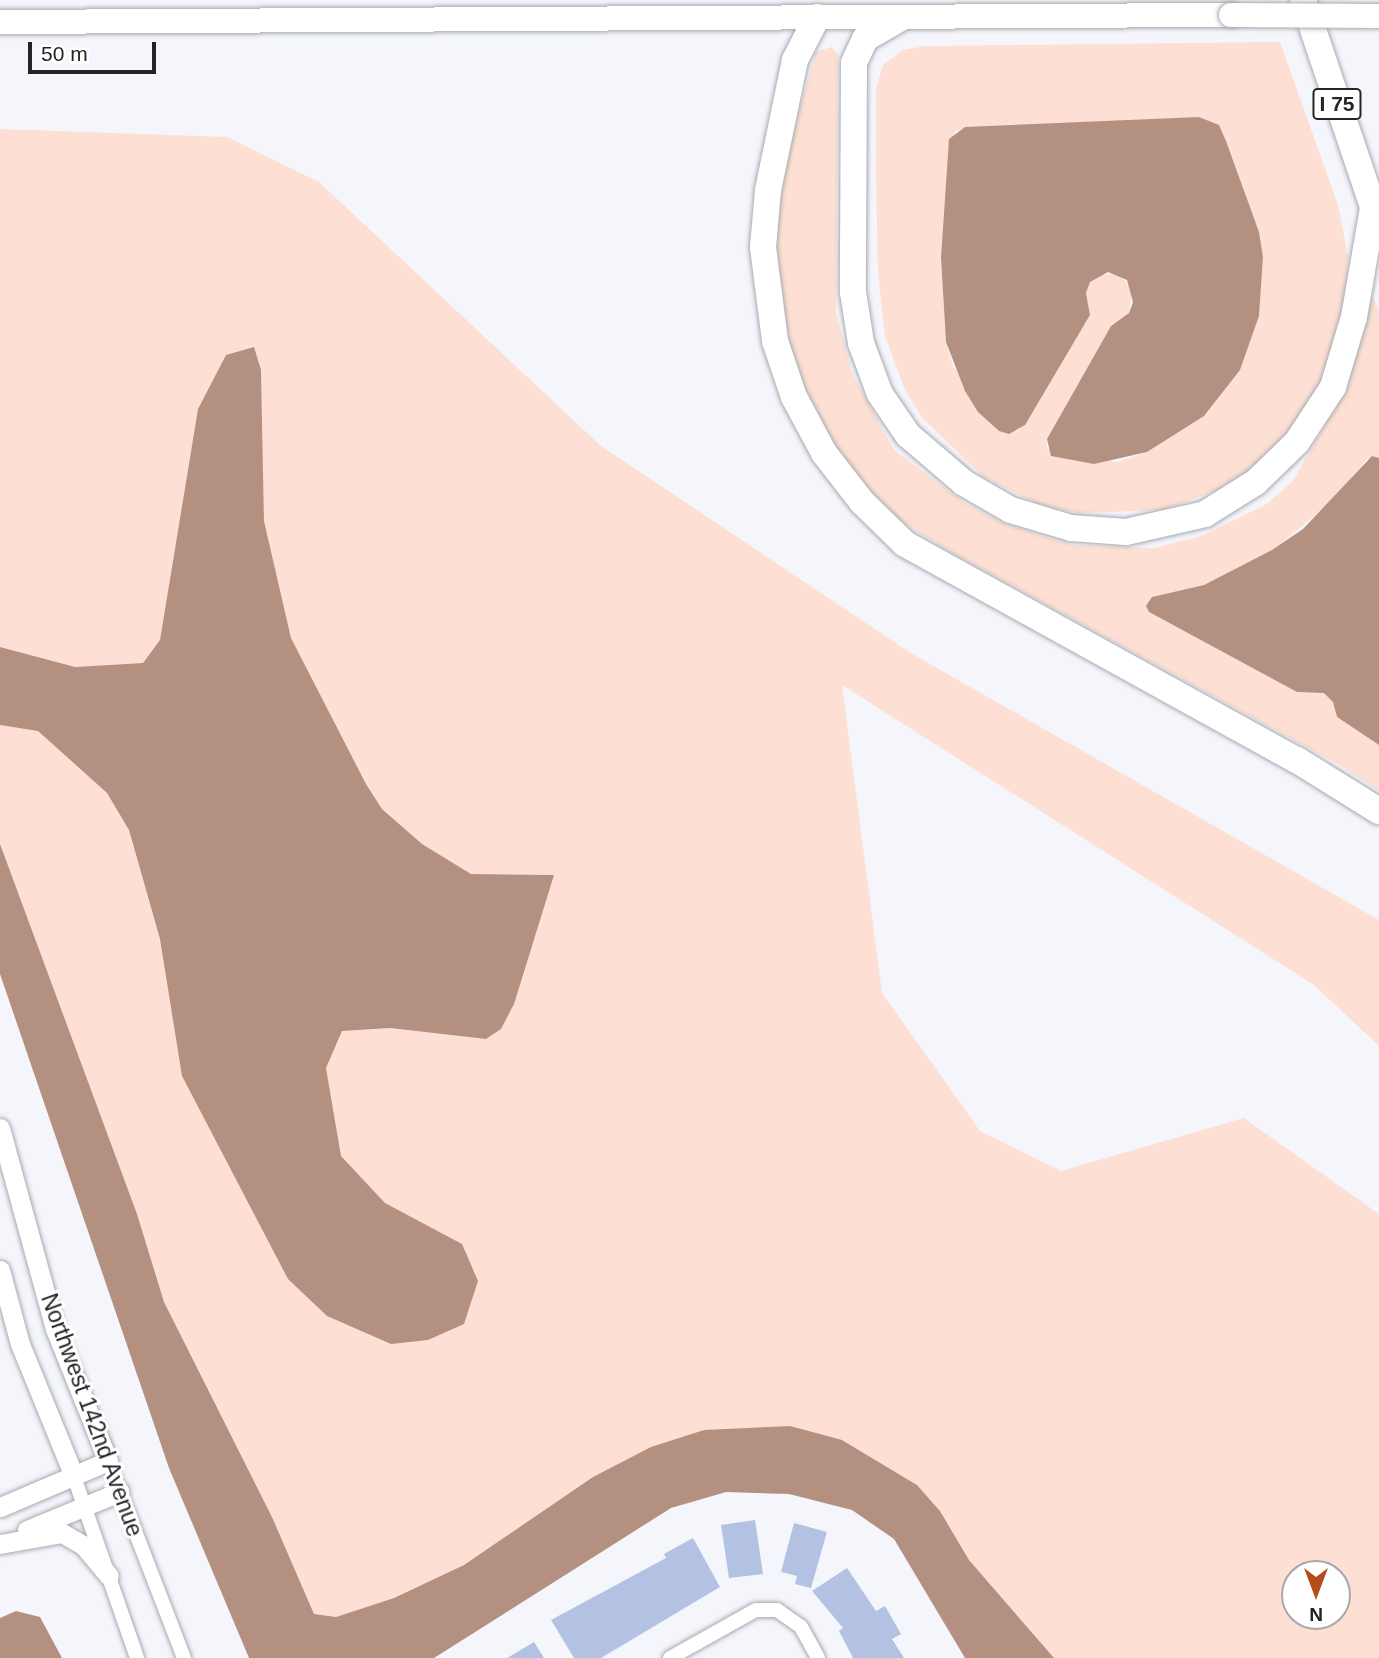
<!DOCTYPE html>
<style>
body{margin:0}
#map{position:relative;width:1379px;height:1658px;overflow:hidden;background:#f4f6fc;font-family:Helvetica,sans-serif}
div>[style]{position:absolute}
.green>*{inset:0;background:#fde0d3}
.water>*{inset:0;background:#b49081}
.building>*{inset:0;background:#b3c2e2}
.roads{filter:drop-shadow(0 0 2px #a8aab0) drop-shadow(0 0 2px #a8aab0)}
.minor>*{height:14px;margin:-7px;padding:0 7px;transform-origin:7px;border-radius:7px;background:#fff}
.tertiary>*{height:19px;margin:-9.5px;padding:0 9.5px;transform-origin:9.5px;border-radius:9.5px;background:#fff}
.trunk>*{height:24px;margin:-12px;padding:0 12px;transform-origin:12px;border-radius:12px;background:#fff}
.motorway>*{height:26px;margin:-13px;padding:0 13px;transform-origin:13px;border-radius:13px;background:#fff}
.bridges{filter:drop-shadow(0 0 2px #a8aab0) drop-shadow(0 0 2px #a8aab0)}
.trunk-bridge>*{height:24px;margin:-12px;padding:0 12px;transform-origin:12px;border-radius:12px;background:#fff}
span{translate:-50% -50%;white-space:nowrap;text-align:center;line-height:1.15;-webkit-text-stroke:6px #fff;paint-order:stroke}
.shield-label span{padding:2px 5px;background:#fff;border:2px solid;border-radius:5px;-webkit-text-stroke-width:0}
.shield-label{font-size:21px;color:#242426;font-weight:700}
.street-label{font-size:23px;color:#242426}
.north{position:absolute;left:1281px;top:1560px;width:70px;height:70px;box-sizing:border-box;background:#fff;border:2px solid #a7a7a8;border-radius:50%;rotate:180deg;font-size:19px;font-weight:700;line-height:28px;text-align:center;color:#242426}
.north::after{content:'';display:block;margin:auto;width:24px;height:32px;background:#b24e18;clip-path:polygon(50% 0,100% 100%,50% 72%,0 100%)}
.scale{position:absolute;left:28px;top:42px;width:128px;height:32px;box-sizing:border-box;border:4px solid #242426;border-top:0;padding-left:9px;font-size:21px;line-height:24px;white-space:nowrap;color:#242426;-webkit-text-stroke:5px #fff;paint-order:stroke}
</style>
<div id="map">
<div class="green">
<div style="clip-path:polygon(evenodd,1280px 42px,1338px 205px,1348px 256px,1345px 313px,1330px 364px,1300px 421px,1255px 468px,1223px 488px,1163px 510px,1078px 513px,1038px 504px,984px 477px,922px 418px,905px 390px,885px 336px,878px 272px,876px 179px,876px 88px,883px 65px,903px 50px,925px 46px,1280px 42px,1199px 117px,1219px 125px,1226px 141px,1259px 232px,1263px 257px,1259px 316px,1240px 370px,1204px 416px,1147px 452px,1118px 462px,1047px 449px,1047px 439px,1111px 326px,1129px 313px,1132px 291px,1120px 274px,1098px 275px,1090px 282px,1086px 293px,1090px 316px,1017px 432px,953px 367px,946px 342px,941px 258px,955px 131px,1199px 117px)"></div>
<div style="clip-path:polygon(831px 47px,838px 54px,836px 312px,852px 373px,894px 450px,965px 503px,1005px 524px,1072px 545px,1154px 548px,1201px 536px,1265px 505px,1292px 482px,1347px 388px,1373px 296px,1379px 312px,1379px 458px,1367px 459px,1331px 502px,1272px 551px,1204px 585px,1152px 597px,1149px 612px,1297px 692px,1324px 693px,1333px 701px,1337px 717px,1379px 745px,1379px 791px,1343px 767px,943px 548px,882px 509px,858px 481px,808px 405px,785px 341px,775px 248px,781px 178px,806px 86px,816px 52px)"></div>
<div style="clip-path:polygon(evenodd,0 129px,227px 137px,319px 182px,601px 446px,909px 652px,1379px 920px,1379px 1046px,1314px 985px,842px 685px,882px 993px,980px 1131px,1061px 1171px,1244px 1118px,1379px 1214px,1379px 1658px,1054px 1658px,969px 1560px,940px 1511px,917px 1485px,842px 1440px,745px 1430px,704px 1430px,593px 1477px,464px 1565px,394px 1598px,336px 1617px,314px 1614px,272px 1517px,164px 1302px,137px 1214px,0 844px,0 725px,38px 731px,107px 793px,129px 830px,160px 939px,288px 1279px,462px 1244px,385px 1203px,341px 1156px,326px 1068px,342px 1031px,390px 1028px,485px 1039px,553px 875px,471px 874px,422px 844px,382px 809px,366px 784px,291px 638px,264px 521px,261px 370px,198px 409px,160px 640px,143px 663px,75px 667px,0 647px,0 129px,1295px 1574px,1337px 1574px,1337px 1616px,1295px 1616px,1295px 1574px)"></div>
</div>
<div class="water">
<div style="clip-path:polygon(1199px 117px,1219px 125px,1226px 141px,1259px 232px,1263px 257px,1259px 316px,1240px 370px,1204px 416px,1147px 452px,1094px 464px,1051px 456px,1047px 439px,1111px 326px,1129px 313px,1133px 302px,1127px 280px,1108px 272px,1090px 282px,1086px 293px,1090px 315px,1025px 425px,1009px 434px,999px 431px,978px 412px,965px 391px,946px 342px,941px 258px,949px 139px,965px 127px)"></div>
<div style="clip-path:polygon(254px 347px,261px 370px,264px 521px,291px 638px,366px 784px,382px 809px,422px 844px,471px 874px,554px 875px,514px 1004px,501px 1029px,486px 1039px,390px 1028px,342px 1031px,326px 1068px,341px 1156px,385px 1203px,462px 1244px,478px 1281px,464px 1324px,428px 1340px,391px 1344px,327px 1316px,288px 1279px,182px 1076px,160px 939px,129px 830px,107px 793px,38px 731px,0 725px,0 647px,75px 667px,143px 663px,160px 640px,198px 409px,226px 355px)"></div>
<div style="clip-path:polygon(1372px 456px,1379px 458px,1379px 745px,1337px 717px,1333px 702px,1324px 693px,1297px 692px,1149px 612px,1146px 606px,1152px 597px,1204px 585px,1272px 550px,1303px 529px)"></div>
<div style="clip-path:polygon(0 844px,137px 1214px,164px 1302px,272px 1517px,314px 1614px,336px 1617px,394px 1598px,464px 1565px,593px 1477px,651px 1447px,704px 1430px,790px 1426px,842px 1440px,917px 1485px,940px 1511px,969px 1560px,1054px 1658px,965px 1658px,894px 1539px,852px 1510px,789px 1494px,726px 1492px,671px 1508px,434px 1658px,249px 1658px,169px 1468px,0 974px)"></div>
<div style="clip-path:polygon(16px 1611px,40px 1617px,62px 1658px,0 1658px,0 1618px)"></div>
</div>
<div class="building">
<div style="clip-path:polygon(755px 1520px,763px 1574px,729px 1578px,721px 1525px)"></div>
<div style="clip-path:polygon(794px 1523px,827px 1532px,811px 1588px,795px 1584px,797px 1576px,781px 1572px)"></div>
<div style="clip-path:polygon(693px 1538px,720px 1587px,601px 1658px,574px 1658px,551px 1620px,666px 1558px,664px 1554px)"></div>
<div style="clip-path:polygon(847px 1568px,876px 1611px,885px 1606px,901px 1634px,892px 1639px,904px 1658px,853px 1658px,839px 1631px,843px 1628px,812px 1591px)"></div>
<div style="clip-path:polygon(534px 1642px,544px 1658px,507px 1658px)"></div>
</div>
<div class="roads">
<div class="minor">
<div style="left:108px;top:1461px;width:211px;rotate:68.9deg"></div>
<div style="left:73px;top:1474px;width:195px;rotate:70.8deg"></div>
<div style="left:670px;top:1658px;width:98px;rotate:-29.2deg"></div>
<div style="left:756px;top:1610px;width:21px"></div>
<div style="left:777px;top:1610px;width:29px;rotate:35deg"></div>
<div style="left:801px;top:1627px;width:35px;rotate:61deg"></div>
</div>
<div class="tertiary">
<div style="left:0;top:1128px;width:208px;rotate:74.7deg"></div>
<div style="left:55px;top:1329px;width:142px;rotate:68.1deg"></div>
<div style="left:108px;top:1461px;width:117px;rotate:156.9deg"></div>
<div style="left:0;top:1270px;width:77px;rotate:74.9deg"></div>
<div style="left:20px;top:1344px;width:140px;rotate:67.8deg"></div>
<div style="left:27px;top:1530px;width:100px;rotate:-22.4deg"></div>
<div style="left:0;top:1544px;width:63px;rotate:-10.1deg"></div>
<div style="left:62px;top:1533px;width:24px;rotate:30deg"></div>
<div style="left:83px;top:1545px;width:40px;rotate:50deg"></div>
</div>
<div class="trunk">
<div style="left:0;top:22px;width:1231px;rotate:-0.33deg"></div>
</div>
<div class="motorway">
<div style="left:1303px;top:0;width:237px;rotate:71.3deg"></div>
<div style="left:817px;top:17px;width:48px;rotate:117.1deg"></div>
<div style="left:795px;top:60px;width:133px;rotate:101.7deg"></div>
<div style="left:768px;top:190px;width:57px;rotate:95deg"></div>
<div style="left:763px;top:247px;width:95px;rotate:82.7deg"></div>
<div style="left:775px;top:341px;width:59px;rotate:71.3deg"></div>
<div style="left:794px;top:397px;width:64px;rotate:61.8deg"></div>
<div style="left:824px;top:453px;width:62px;rotate:52.2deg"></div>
<div style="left:862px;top:502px;width:60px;rotate:44.3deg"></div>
<div style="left:905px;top:544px;width:448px;rotate:28.9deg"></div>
<div style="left:1297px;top:760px;width:97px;rotate:31.9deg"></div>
<div style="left:899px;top:19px;width:39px;rotate:150deg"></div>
<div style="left:865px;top:39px;width:26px;rotate:115deg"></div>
<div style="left:854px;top:63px;width:229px;rotate:90.3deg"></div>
<div style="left:853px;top:292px;width:52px;rotate:81.1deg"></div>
<div style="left:861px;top:343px;width:54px;rotate:69.6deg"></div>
<div style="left:880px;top:394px;width:50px;rotate:55.7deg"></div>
<div style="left:908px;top:435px;width:74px;rotate:40.6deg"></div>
<div style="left:964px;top:483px;width:54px;rotate:29.9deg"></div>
<div style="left:1011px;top:510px;width:63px;rotate:16.7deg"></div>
<div style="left:1071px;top:528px;width:55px;rotate:4.2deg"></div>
<div style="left:1126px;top:532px;width:81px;rotate:-12.8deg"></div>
<div style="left:1205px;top:514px;width:60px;rotate:-32.1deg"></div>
<div style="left:1256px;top:482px;width:57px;rotate:-44.3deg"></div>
<div style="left:1297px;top:442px;width:66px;rotate:-56.8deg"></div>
<div style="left:1333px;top:387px;width:73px;rotate:-73.3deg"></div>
<div style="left:1354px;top:317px;width:111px;rotate:-80.1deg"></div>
</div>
</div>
<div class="bridges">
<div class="trunk-bridge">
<div style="left:1231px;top:15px;width:148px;rotate:0.4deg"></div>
</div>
</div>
<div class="shield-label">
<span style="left:1337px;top:104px">I 75</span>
</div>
<div class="street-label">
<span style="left:92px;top:1415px;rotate:70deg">Northwest 142nd Avenue</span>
</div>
<div class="north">N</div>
<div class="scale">50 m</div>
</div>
